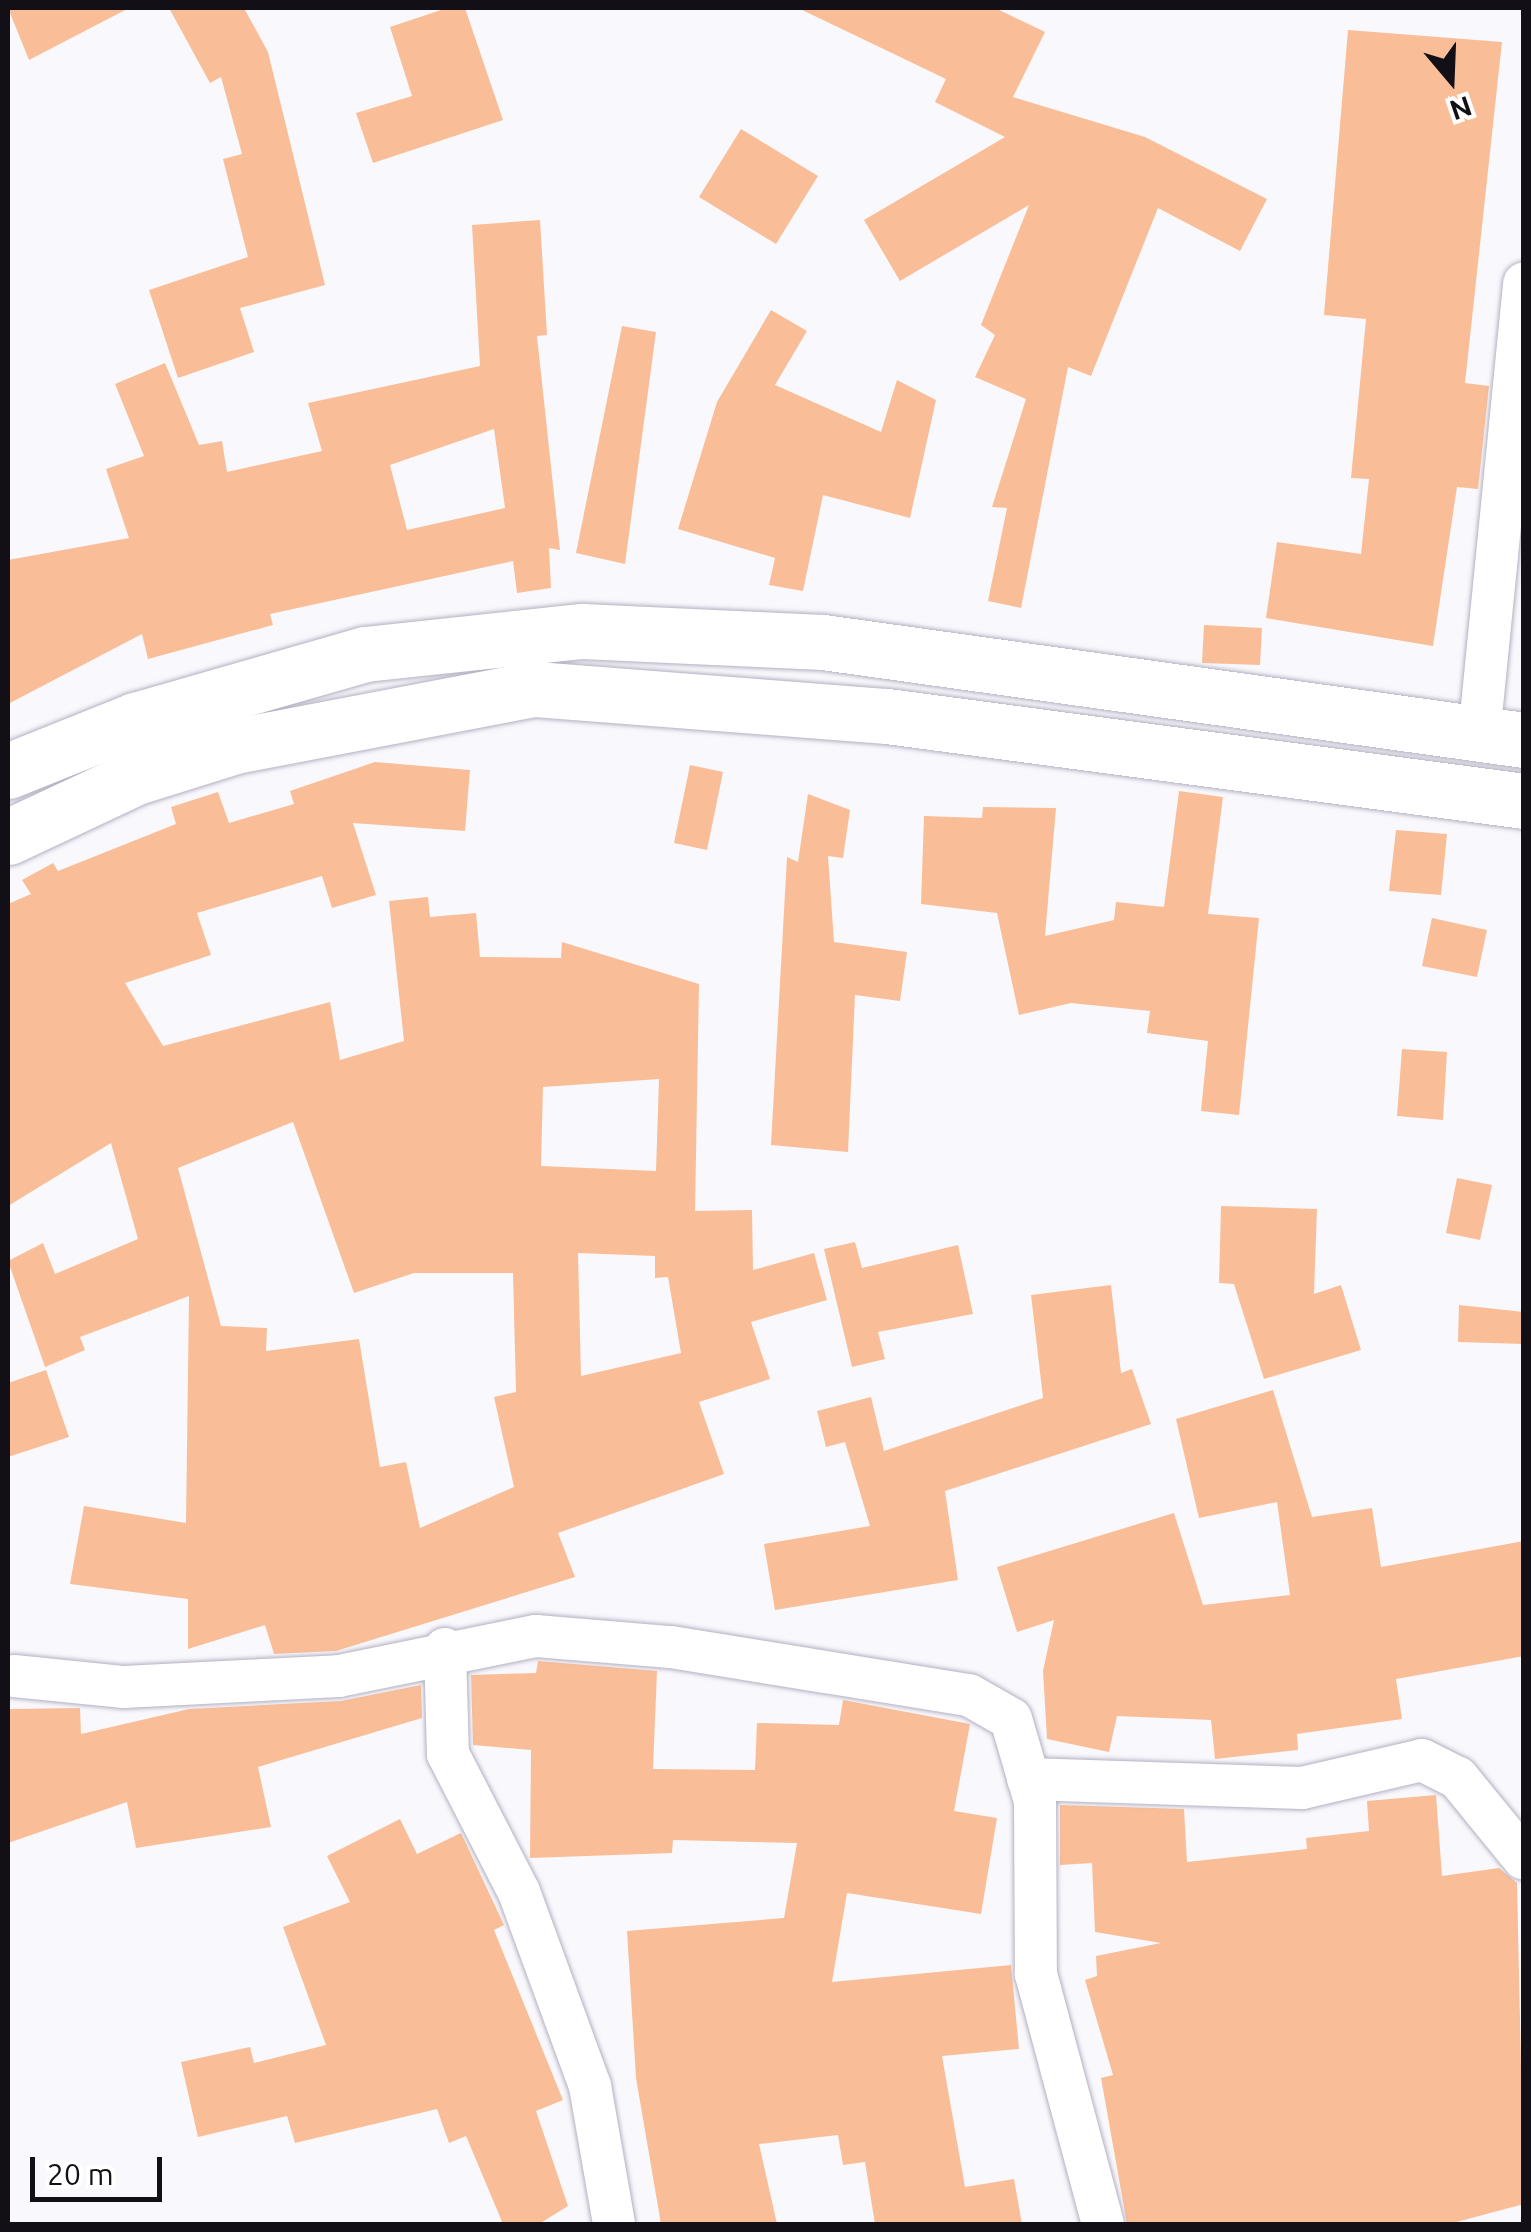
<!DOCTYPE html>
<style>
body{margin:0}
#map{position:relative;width:1531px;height:2232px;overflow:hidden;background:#f9f8fc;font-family:Ubuntu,sans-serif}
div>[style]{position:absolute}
.building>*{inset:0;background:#f9be97}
.roads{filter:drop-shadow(0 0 2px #b4b0c2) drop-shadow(0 0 2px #b4b0c2)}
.street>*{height:42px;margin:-21px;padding:0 21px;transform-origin:21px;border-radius:21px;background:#fff}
.secondary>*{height:55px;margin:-27.5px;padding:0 27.5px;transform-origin:27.5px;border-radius:27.5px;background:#fff}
span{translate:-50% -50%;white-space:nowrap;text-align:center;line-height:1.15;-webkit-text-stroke:9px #fff;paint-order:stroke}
.frame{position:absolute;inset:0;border:10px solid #121016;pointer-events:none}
.north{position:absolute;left:1401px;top:30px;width:100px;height:100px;-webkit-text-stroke:8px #fff;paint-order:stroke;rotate:161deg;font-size:28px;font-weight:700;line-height:40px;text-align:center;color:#121016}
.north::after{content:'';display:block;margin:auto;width:35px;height:45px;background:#121016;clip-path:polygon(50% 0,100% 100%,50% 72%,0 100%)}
.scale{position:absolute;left:30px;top:2157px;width:132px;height:45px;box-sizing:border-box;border:5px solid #121016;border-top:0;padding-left:12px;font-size:30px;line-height:35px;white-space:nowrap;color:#121016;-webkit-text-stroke:8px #fff;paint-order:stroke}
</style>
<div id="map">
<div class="building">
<div style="clip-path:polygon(8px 8px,129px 8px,29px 60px)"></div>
<div style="clip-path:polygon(169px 8px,244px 8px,268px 52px,325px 285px,240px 308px,254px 352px,178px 378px,149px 290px,248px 257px,223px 159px,242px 154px,221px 77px,210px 83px)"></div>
<div style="clip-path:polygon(447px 8px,465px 8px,503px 120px,373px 163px,356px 113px,412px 96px,390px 27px)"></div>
<div style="clip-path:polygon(798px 8px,995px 8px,1045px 32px,1013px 97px,1145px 137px,1267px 199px,1240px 251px,1158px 208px,1091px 376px,1068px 367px,1021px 608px,988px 601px,1007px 508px,992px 507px,1026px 399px,975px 377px,995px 335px,981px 325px,1029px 205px,900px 281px,864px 220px,1005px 137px,935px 102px,946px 79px)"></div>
<div style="clip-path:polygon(1348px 30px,1502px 42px,1465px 383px,1489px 386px,1478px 489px,1457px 487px,1433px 646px,1266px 618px,1277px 542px,1361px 554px,1369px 479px,1351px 478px,1366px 319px,1324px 315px)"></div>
<div style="clip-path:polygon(741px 129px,818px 176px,776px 244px,699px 197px)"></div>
<div style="clip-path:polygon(evenodd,540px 220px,547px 335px,537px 336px,560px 550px,549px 548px,551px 588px,517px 593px,513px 561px,270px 614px,273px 625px,148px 659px,142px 634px,8px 704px,8px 560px,129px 538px,106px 469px,144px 456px,115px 384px,165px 363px,199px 445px,222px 441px,227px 472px,322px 451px,308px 403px,480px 366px,472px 225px,540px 220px,494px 429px,505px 508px,407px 530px,390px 465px,494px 429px)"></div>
<div style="clip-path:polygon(771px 310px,807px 331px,775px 385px,881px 432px,897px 380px,936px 400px,910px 518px,823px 495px,803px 591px,769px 585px,775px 558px,678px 529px,717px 402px)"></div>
<div style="clip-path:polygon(622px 326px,656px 332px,625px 564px,576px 553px)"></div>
<div style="clip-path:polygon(1204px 625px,1262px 628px,1260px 665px,1202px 663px)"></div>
<div style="clip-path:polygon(evenodd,375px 762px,470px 770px,465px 831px,353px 823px,376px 895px,332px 908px,322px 876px,197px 913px,211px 955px,125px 983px,163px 1046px,330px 1002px,340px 1060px,404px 1041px,389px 901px,428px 897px,430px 917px,476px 913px,480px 957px,561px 958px,562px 942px,699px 984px,695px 1211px,752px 1210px,753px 1270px,814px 1253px,827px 1300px,751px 1322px,770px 1379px,699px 1402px,724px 1474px,558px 1533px,575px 1577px,336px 1651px,274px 1654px,265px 1625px,188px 1649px,188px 1599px,70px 1584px,84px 1506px,186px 1523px,189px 1296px,80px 1337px,85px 1350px,45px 1367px,8px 1261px,43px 1243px,55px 1274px,138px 1239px,111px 1143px,8px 1206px,8px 904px,31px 894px,22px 880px,53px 863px,58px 871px,176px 824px,171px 807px,218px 792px,229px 823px,294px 804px,290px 791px,375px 762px,659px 1079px,656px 1171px,541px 1166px,543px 1087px,659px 1079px,375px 762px,293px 1122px,354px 1293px,414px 1273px,513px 1273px,516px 1392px,494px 1397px,514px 1487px,420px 1528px,406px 1462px,380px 1467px,359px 1339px,266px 1351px,267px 1328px,221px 1326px,178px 1168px,293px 1122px,375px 762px,578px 1253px,655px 1256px,655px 1278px,668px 1277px,681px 1353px,581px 1376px,578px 1253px)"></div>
<div style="clip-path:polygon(690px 765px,723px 772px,707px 850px,674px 843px)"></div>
<div style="clip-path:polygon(1179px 791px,1223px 797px,1208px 914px,1259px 918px,1239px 1115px,1201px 1111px,1208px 1041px,1147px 1033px,1150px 1011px,1071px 1003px,1019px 1015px,997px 913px,921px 904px,924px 816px,982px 818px,983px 807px,1056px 808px,1045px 936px,1114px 920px,1116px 902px,1164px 907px)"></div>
<div style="clip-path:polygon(808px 794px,850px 810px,843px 858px,828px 856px,834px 942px,907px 952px,900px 1001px,855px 995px,848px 1152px,771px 1145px,787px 857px,798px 862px)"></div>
<div style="clip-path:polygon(1396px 830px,1447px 834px,1441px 895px,1389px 891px)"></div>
<div style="clip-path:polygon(1432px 918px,1487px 930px,1477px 977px,1422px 966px)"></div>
<div style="clip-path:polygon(1402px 1049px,1447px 1052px,1443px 1120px,1397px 1116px)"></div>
<div style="clip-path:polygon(1457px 1178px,1492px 1185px,1480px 1240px,1446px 1233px)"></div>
<div style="clip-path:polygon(1221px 1206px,1317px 1209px,1314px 1294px,1341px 1285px,1361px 1350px,1264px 1379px,1234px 1284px,1219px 1283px)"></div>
<div style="clip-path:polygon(855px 1242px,862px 1268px,958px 1245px,973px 1314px,878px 1332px,885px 1359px,852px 1367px,824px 1249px)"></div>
<div style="clip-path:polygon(1111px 1285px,1121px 1373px,1132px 1369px,1151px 1424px,945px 1491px,958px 1580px,775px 1610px,764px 1544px,870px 1526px,845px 1442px,826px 1447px,817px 1411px,871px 1397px,884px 1451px,1043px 1398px,1031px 1295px)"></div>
<div style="clip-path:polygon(1459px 1305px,1524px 1312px,1524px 1344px,1458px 1342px)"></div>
<div style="clip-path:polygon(46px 1370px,69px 1437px,8px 1457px,8px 1383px)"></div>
<div style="clip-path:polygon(1273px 1390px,1312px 1517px,1372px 1508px,1381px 1567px,1524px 1541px,1524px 1656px,1396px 1679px,1402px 1719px,1297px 1734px,1298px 1750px,1215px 1759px,1211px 1720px,1117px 1716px,1109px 1752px,1047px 1739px,1043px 1671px,1054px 1620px,1017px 1632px,997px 1567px,1174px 1513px,1203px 1605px,1290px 1595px,1277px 1502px,1199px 1518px,1176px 1419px)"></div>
<div style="clip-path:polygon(538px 1661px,657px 1671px,653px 1769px,755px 1770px,757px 1723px,839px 1725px,843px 1700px,970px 1724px,954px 1811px,997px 1818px,981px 1914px,847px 1893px,832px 1982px,1011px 1965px,1019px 2049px,942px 2056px,965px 2187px,1014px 2179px,1022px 2224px,875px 2224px,865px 2162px,843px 2165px,838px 2135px,759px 2144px,777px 2224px,661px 2224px,636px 2078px,627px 1931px,784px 1918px,797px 1843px,673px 1840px,672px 1853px,530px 1858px,531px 1750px,473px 1745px,471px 1675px,536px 1673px)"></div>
<div style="clip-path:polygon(421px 1685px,422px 1718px,258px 1767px,271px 1827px,136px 1848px,127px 1802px,8px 1843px,8px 1709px,80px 1708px,81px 1734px,189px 1709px,341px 1701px)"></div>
<div style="clip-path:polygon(1436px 1795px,1442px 1876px,1499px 1868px,1517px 1883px,1524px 2204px,1449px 2224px,1127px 2224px,1101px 2078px,1113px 2075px,1085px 1980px,1097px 1976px,1096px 1956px,1161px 1943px,1095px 1932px,1092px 1863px,1060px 1865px,1060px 1805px,1184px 1809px,1187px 1862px,1307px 1849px,1306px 1838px,1369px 1831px,1367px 1801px)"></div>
<div style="clip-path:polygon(400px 1819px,417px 1854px,461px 1833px,504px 1925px,494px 1930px,563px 2100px,536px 2111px,568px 2206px,539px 2224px,503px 2224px,466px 2136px,449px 2143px,437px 2109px,295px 2143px,287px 2116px,198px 2137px,181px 2062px,250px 2047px,254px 2063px,326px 2045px,283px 1927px,350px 1902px,327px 1856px)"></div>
</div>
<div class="roads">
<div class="street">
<div style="left:1479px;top:736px;width:455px;rotate:-84.3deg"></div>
<div style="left:445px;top:1649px;width:105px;rotate:88.4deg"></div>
<div style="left:448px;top:1754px;width:155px;rotate:62.8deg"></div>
<div style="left:519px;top:1892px;width:207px;rotate:69.9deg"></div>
<div style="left:590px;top:2086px;width:140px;rotate:80.1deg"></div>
<div style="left:14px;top:1676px;width:111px;rotate:5.7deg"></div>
<div style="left:124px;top:1687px;width:215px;rotate:-2.9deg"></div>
<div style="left:339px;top:1676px;width:201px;rotate:-11.5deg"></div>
<div style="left:536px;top:1636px;width:135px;rotate:4.7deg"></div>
<div style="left:671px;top:1647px;width:302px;rotate:9.2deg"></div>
<div style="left:969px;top:1695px;width:48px;rotate:29.7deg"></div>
<div style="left:1011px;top:1719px;width:85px;rotate:73.7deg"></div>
<div style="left:1035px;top:1801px;width:173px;rotate:89.7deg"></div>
<div style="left:1036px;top:1974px;width:259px;rotate:75deg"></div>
<div style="left:1028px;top:1779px;width:274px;rotate:1.9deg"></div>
<div style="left:1302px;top:1788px;width:123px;rotate:-13.1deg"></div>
<div style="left:1422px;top:1760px;width:40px;rotate:26.6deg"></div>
<div style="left:1458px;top:1778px;width:104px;rotate:50.8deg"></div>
</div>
<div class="secondary">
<div style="left:8px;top:771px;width:137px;rotate:-21.9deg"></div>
<div style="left:135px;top:720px;width:239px;rotate:-16deg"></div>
<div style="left:365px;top:654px;width:218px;rotate:-6.1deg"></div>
<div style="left:582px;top:631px;width:241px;rotate:2.6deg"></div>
<div style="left:823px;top:642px;width:708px;rotate:7.96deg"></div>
<div style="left:8px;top:837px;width:141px;rotate:-25.1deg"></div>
<div style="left:136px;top:777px;width:104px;rotate:-17.4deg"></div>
<div style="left:235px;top:746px;width:305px;rotate:-10.8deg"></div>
<div style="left:535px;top:689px;width:353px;rotate:4.4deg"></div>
<div style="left:887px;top:716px;width:643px;rotate:7.6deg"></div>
</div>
</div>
<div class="frame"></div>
<div class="north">N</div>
<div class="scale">20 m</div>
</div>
